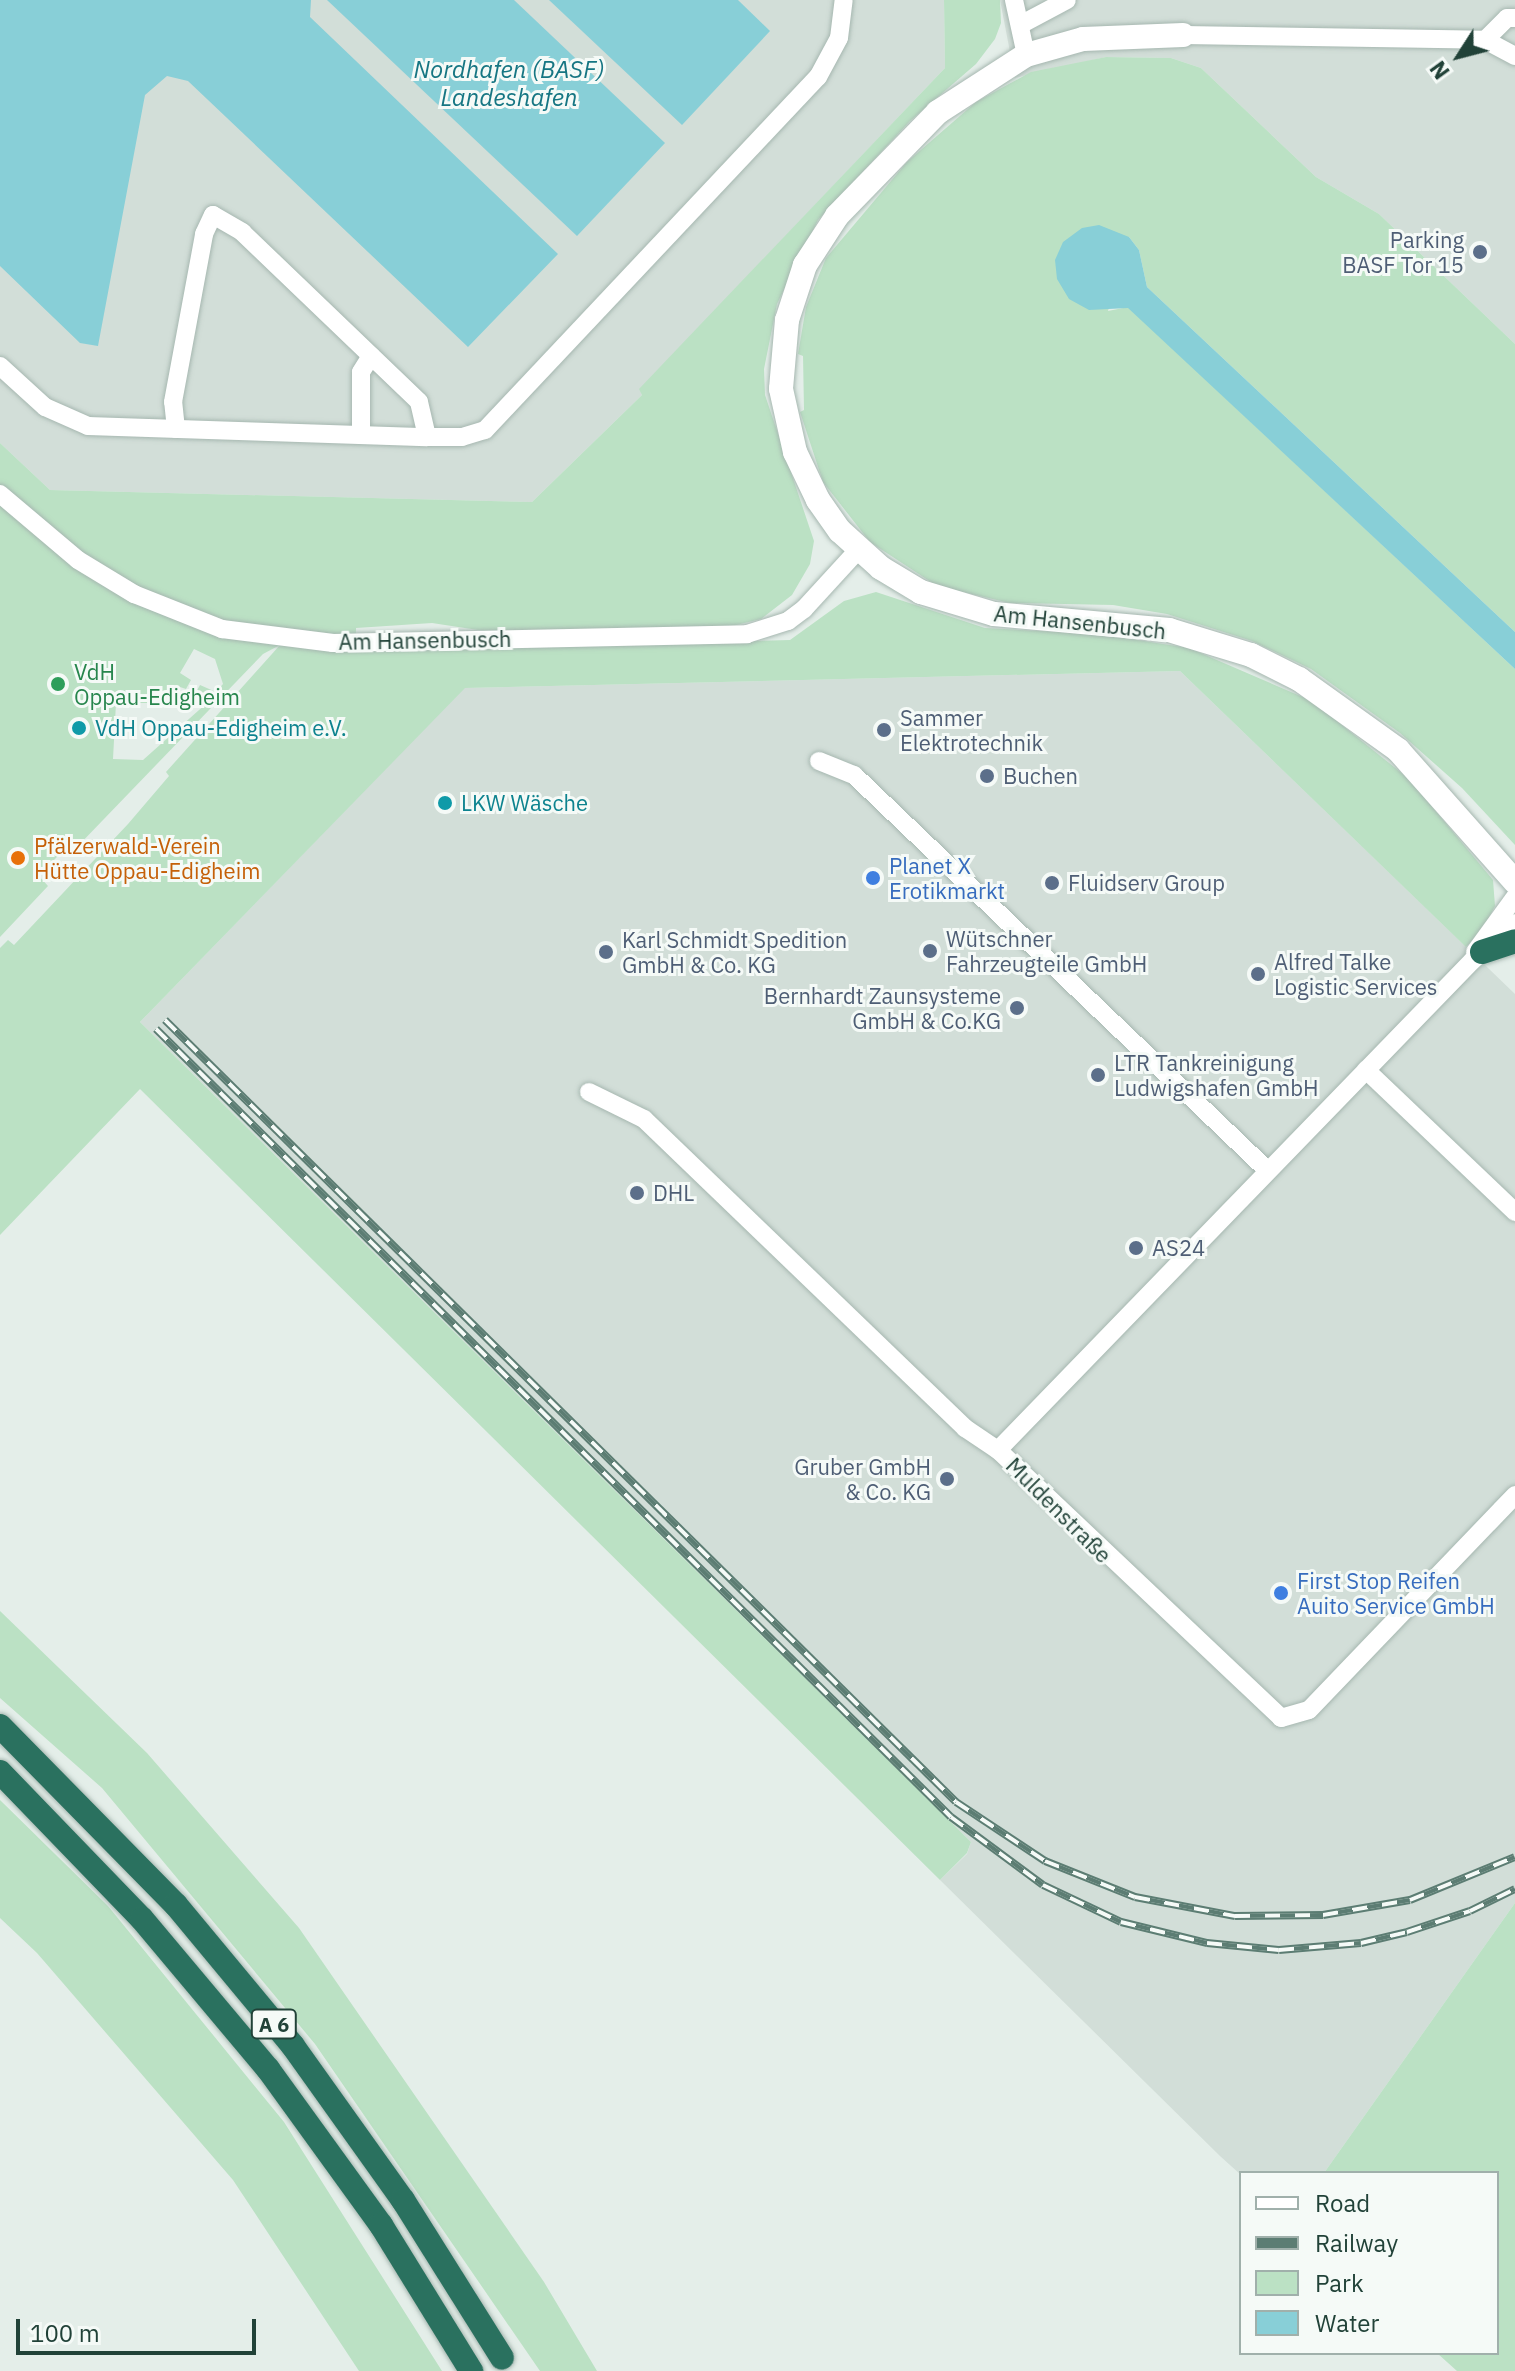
<!DOCTYPE html>
<meta charset="utf-8">
<style>
body{margin:0}
#map{position:relative;width:1515px;height:2371px;overflow:hidden;background:#e4eee9;font-family:"IBM Plex Sans",sans-serif}
div>[style]{position:absolute}
.built>*{inset:0;background:#d2ded8}
.green>*{inset:0;background:#bbe1c4}
.water>*{inset:0;background:#88cfd7}
.roads{filter:drop-shadow(0 0 2px #a6b7b0) drop-shadow(0 0 2px #a6b7b0)}
.street>*{height:18px;margin:-9px;padding:0 9px;transform-origin:9px;border-radius:9px;background:#fff}
.secondary>*{height:24px;margin:-12px;padding:0 12px;transform-origin:12px;border-radius:12px;background:#fff}
.highway>*{height:24px;margin:-12px;padding:0 12px;transform-origin:12px;border-radius:12px;background:#2a715f}
.rail>*{height:8px;margin-top:-4px;transform-origin:0;background:repeating-linear-gradient(90deg,#f5faf7 0 15px,#5c7d73 0 30px);box-sizing:border-box;border-block:2px solid #5c7d73}
.dots>*{width:22px;height:22px;translate:-50% -50%;box-sizing:border-box;border:4px solid #f5faf7;border-radius:50%}
span{translate:-50% -50%;white-space:nowrap;text-align:center;line-height:1.15;-webkit-text-stroke:6px #f5faf7;paint-order:stroke}
.shield-label span{padding:2px 6px;background:#f5faf7;border:2px solid;border-radius:6px;-webkit-text-stroke-width:0}
.shield-label{font-size:20px;color:#214238;font-weight:700}
.service-label{font-size:22px;color:#4e5e75}
.right{translate:-100% -50%;text-align:right}
.left{translate:0 -50%;text-align:left}
.street-label{font-size:22px;color:#214238}
.leisure-label{font-size:22px;color:#27864d}
.culture-label{font-size:22px;color:#0d838f}
.food-label{font-size:22px;color:#c56008}
.shop-label{font-size:22px;color:#366cbe}
.water-label{font-size:24px;color:#167683;font-style:italic}
.legend{position:absolute;left:1239px;top:2171px;width:260px;height:184px;box-sizing:border-box;background:#f5faf7;border:2px solid #a0b0ab;margin:0;padding:10px 14px;list-style:none;font-size:24px;color:#214238}
.legend li{display:flex;align-items:center;gap:16px;height:40px}
.legend b{width:40px;border:2px solid #a0b0ab}
.north{position:absolute;left:1419px;top:16px;width:80px;height:80px;-webkit-text-stroke:6px #f5faf7;paint-order:stroke;rotate:234deg;font-size:22px;font-weight:700;line-height:32px;text-align:center;color:#214238}
.north::after{content:'';display:block;margin:auto;width:28px;height:36px;background:#214238;clip-path:polygon(50% 0,100% 100%,50% 72%,0 100%)}
.scale{position:absolute;left:16px;top:2319px;width:240px;height:36px;box-sizing:border-box;border:4px solid #214238;border-top:0;padding-left:10px;font-size:24px;line-height:28px;white-space:nowrap;color:#214238;-webkit-text-stroke:6px #f5faf7;paint-order:stroke}
</style>
<div id="map">
<div class="built">
<div style="clip-path:polygon(0 0,944px 0,945px 68px,640px 389px,642px 395px,532px 502px,50px 490px,0 443px)"></div>
<div style="clip-path:polygon(1000px 0,1515px 0,1515px 344px,1379px 214px,1316px 177px,1201px 68px,1171px 58px,1106px 57px,1015px 78px)"></div>
<div style="clip-path:polygon(1180px 671px,1515px 994px,1515px 1903px,1324px 2173px,1241px 2175px,1220px 2156px,940px 1880px,967px 1854px,971px 1842px,140px 1022px,464px 688px)"></div>
</div>
<div class="green">
<div style="clip-path:polygon(evenodd,944px 0,1000px 0,1001px 23px,995px 39px,976px 64px,910px 121px,818px 220px,777px 304px,764px 369px,765px 395px,814px 541px,810px 564px,792px 595px,761px 619px,732px 626px,491px 632px,432px 623px,356px 628px,356px 647px,447px 650px,790px 640px,844px 601px,876px 592px,985px 628px,1099px 634px,1189px 648px,1312px 701px,1409px 779px,1493px 880px,1495px 906px,1482px 930px,1466px 947px,1180px 671px,465px 688px,140px 1022px,971px 1842px,967px 1853px,940px 1880px,140px 1089px,0 1235px,0 948px,8px 940px,14px 945px,128px 824px,169px 776px,166px 772px,280px 645px,263px 654px,77px 847px,71px 842px,39px 876px,48px 886px,0 937px,0 443px,50px 490px,532px 502px,642px 395px,639px 389px,945px 68px,944px 0,194px 649px,215px 659px,223px 684px,216px 692px,200px 685px,195px 694px,208px 702px,143px 760px,113px 759px,116px 703px,150px 703px,177px 686px,186px 689px,191px 680px,180px 673px,194px 649px)"></div>
<div style="clip-path:polygon(1106px 57px,1171px 58px,1201px 68px,1316px 177px,1379px 214px,1515px 344px,1515px 632px,1147px 287px,1139px 250px,1129px 237px,1108px 311px,1128px 307px,1515px 669px,1515px 845px,1462px 788px,1400px 733px,1311px 669px,1252px 641px,1167px 614px,1113px 605px,1010px 603px,937px 586px,870px 542px,823px 482px,800px 412px,804px 410px,803px 356px,798px 354px,806px 307px,826px 258px,907px 162px,976px 102px,1031px 72px)"></div>
<div style="clip-path:polygon(0 1611px,147px 1753px,299px 1928px,544px 2282px,597px 2371px,540px 2371px,315px 2044px,102px 1788px,0 1698px)"></div>
<div style="clip-path:polygon(0 1800px,108px 1906px,284px 2122px,442px 2371px,359px 2371px,233px 2180px,37px 1953px,0 1918px)"></div>
<div style="clip-path:polygon(1515px 1903px,1515px 2371px,1457px 2371px,1437px 2353px,1497px 2353px,1497px 2173px,1324px 2173px)"></div>
</div>
<div class="water">
<div style="clip-path:polygon(0 0,311px 0,310px 17px,558px 254px,468px 347px,188px 81px,167px 76px,145px 95px,98px 346px,80px 343px,0 266px)"></div>
<div style="clip-path:polygon(327px 0,514px 0,665px 143px,577px 236px)"></div>
<div style="clip-path:polygon(549px 0,738px 0,770px 31px,682px 125px)"></div>
<div style="clip-path:polygon(1099px 225px,1129px 237px,1139px 250px,1147px 287px,1515px 632px,1515px 669px,1128px 308px,1089px 310px,1069px 299px,1057px 279px,1055px 260px,1063px 242px,1082px 228px)"></div>
</div>
<div class="roads">
<div class="street">
<div style="left:1014px;top:0;width:56px;rotate:77.7deg"></div>
<div style="left:1020px;top:25px;width:53px;rotate:-28deg"></div>
<div style="left:1183px;top:35px;width:302px;rotate:0.9deg"></div>
<div style="left:1485px;top:40px;width:34px;rotate:28deg"></div>
<div style="left:1485px;top:40px;width:31px;rotate:-45deg"></div>
<div style="left:1507px;top:18px;width:8px"></div>
<div style="left:0;top:366px;width:61px;rotate:42.3deg"></div>
<div style="left:45px;top:407px;width:47px;rotate:23.8deg"></div>
<div style="left:88px;top:426px;width:339px;rotate:1.9deg"></div>
<div style="left:427px;top:437px;width:35px"></div>
<div style="left:462px;top:437px;width:24px;rotate:-17deg"></div>
<div style="left:485px;top:430px;width:485px;rotate:-46.7deg"></div>
<div style="left:818px;top:77px;width:44px;rotate:-61.7deg"></div>
<div style="left:839px;top:38px;width:38px;rotate:-83deg"></div>
<div style="left:176px;top:429px;width:27px;rotate:-96deg"></div>
<div style="left:173px;top:402px;width:171px;rotate:-79.5deg"></div>
<div style="left:204px;top:234px;width:21px;rotate:-65deg"></div>
<div style="left:213px;top:215px;width:34px;rotate:30deg"></div>
<div style="left:242px;top:232px;width:245px;rotate:43.8deg"></div>
<div style="left:419px;top:402px;width:36px;rotate:77deg"></div>
<div style="left:361px;top:434px;width:62px;rotate:-90deg"></div>
<div style="left:361px;top:372px;width:19px;rotate:-58deg"></div>
<div style="left:0;top:494px;width:102px;rotate:40.2deg"></div>
<div style="left:78px;top:560px;width:66px;rotate:31.3deg"></div>
<div style="left:134px;top:594px;width:95px;rotate:21.7deg"></div>
<div style="left:222px;top:629px;width:112px;rotate:7.2deg"></div>
<div style="left:333px;top:643px;width:414px;rotate:-1.2deg"></div>
<div style="left:747px;top:634px;width:43px;rotate:-17.6deg"></div>
<div style="left:788px;top:621px;width:20px;rotate:-37deg"></div>
<div style="left:804px;top:609px;width:80px;rotate:-47.5deg"></div>
<div style="left:819px;top:761px;width:38px;rotate:22deg"></div>
<div style="left:854px;top:775px;width:571px;rotate:43.72deg"></div>
<div style="left:1475px;top:952px;width:68px;rotate:-54deg"></div>
<div style="left:1366px;top:1070px;width:206px;rotate:43.6deg"></div>
<div style="left:589px;top:1092px;width:61px;rotate:26.1deg"></div>
<div style="left:644px;top:1119px;width:446px;rotate:43.9deg"></div>
<div style="left:965px;top:1428px;width:40px;rotate:34deg"></div>
<div style="left:998px;top:1450px;width:390px;rotate:43.4deg"></div>
<div style="left:1281px;top:1718px;width:29px;rotate:-16deg"></div>
<div style="left:1309px;top:1710px;width:298px;rotate:-46.2deg"></div>
<div style="left:998px;top:1450px;width:682px;rotate:-45.89deg"></div>
<div style="left:1473px;top:960px;width:56px;rotate:-41.4deg"></div>
</div>
<div class="secondary">
<div style="left:1183px;top:35px;width:100px;rotate:177.7deg"></div>
<div style="left:1083px;top:39px;width:59px;rotate:164.3deg"></div>
<div style="left:1026px;top:55px;width:105px;rotate:147.1deg"></div>
<div style="left:938px;top:112px;width:145px;rotate:134.2deg"></div>
<div style="left:837px;top:216px;width:59px;rotate:123.1deg"></div>
<div style="left:805px;top:265px;width:58px;rotate:108.1deg"></div>
<div style="left:787px;top:320px;width:69px;rotate:95deg"></div>
<div style="left:781px;top:389px;width:65px;rotate:77.5deg"></div>
<div style="left:795px;top:452px;width:53px;rotate:64.4deg"></div>
<div style="left:818px;top:500px;width:38px;rotate:55deg"></div>
<div style="left:840px;top:531px;width:55px;rotate:42.1deg"></div>
<div style="left:881px;top:568px;width:47px;rotate:31deg"></div>
<div style="left:921px;top:592px;width:76px;rotate:16.8deg"></div>
<div style="left:994px;top:614px;width:176px;rotate:5.2deg"></div>
<div style="left:1169px;top:630px;width:86px;rotate:17deg"></div>
<div style="left:1251px;top:655px;width:54px;rotate:26.6deg"></div>
<div style="left:1299px;top:679px;width:122px;rotate:35.6deg"></div>
<div style="left:1398px;top:750px;width:176px;rotate:48.4deg"></div>
</div>
<div class="highway">
<div style="left:1482px;top:952px;width:35px;rotate:-18deg"></div>
<div style="left:0;top:1726px;width:251px;rotate:45.5deg"></div>
<div style="left:176px;top:1905px;width:183px;rotate:50.3deg"></div>
<div style="left:293px;top:2046px;width:189px;rotate:54.5deg"></div>
<div style="left:403px;top:2200px;width:186px;rotate:57.9deg"></div>
<div style="left:0;top:1772px;width:204px;rotate:46deg"></div>
<div style="left:142px;top:1919px;width:196px;rotate:50deg"></div>
<div style="left:268px;top:2069px;width:193px;rotate:54.1deg"></div>
<div style="left:381px;top:2225px;width:172px;rotate:58.3deg"></div>
</div>
</div>
<div class="rail">
<div style="left:165px;top:1020px;width:1112px;rotate:44.67deg"></div>
<div style="left:956px;top:1802px;width:107px;rotate:33.5deg"></div>
<div style="left:1045px;top:1861px;width:97px;rotate:21.8deg"></div>
<div style="left:1135px;top:1897px;width:102px;rotate:10.8deg"></div>
<div style="left:1235px;top:1916px;width:88px;rotate:-0.7deg"></div>
<div style="left:1323px;top:1915px;width:88px;rotate:-9.8deg"></div>
<div style="left:1410px;top:1900px;width:113px;rotate:-22.3deg"></div>
<div style="left:156px;top:1029px;width:1119px;rotate:44.75deg"></div>
<div style="left:951px;top:1817px;width:114px;rotate:36.5deg"></div>
<div style="left:1043px;top:1885px;width:86px;rotate:25.4deg"></div>
<div style="left:1121px;top:1922px;width:89px;rotate:13.7deg"></div>
<div style="left:1207px;top:1943px;width:72px;rotate:5.6deg"></div>
<div style="left:1279px;top:1950px;width:82px;rotate:-4.9deg"></div>
<div style="left:1361px;top:1943px;width:47px;rotate:-13.4deg"></div>
<div style="left:1407px;top:1932px;width:66px;rotate:-18.4deg"></div>
<div style="left:1470px;top:1911px;width:50px;rotate:-26.1deg"></div>
</div>
<div class="dots">
<div style="left:1480px;top:252px;background:#5c6f8a"></div>
<div style="left:58px;top:684px;background:#2e9e5b"></div>
<div style="left:79px;top:728px;background:#0f9aa8"></div>
<div style="left:884px;top:730px;background:#5c6f8a"></div>
<div style="left:987px;top:776px;background:#5c6f8a"></div>
<div style="left:445px;top:803px;background:#0f9aa8"></div>
<div style="left:18px;top:858px;background:#e8710a"></div>
<div style="left:873px;top:878px;background:#3f7fe0"></div>
<div style="left:1052px;top:883px;background:#5c6f8a"></div>
<div style="left:930px;top:951px;background:#5c6f8a"></div>
<div style="left:606px;top:952px;background:#5c6f8a"></div>
<div style="left:1258px;top:974px;background:#5c6f8a"></div>
<div style="left:1017px;top:1008px;background:#5c6f8a"></div>
<div style="left:1098px;top:1075px;background:#5c6f8a"></div>
<div style="left:637px;top:1193px;background:#5c6f8a"></div>
<div style="left:1136px;top:1248px;background:#5c6f8a"></div>
<div style="left:947px;top:1479px;background:#5c6f8a"></div>
<div style="left:1281px;top:1593px;background:#3f7fe0"></div>
</div>
<div class="shield-label">
<span style="left:274px;top:2024px">A 6</span>
</div>
<div class="service-label">
<span class="right" style="left:1464px;top:252px">Parking<br>BASF Tor 15</span>
<span class="left" style="left:900px;top:730px">Sammer<br>Elektrotechnik</span>
<span class="left" style="left:1003px;top:776px">Buchen</span>
<span class="left" style="left:1068px;top:883px">Fluidserv Group</span>
<span class="left" style="left:946px;top:951px">Wütschner<br>Fahrzeugteile GmbH</span>
<span class="left" style="left:622px;top:952px">Karl Schmidt Spedition<br>GmbH &amp; Co. KG</span>
<span class="left" style="left:1274px;top:974px">Alfred Talke<br>Logistic Services</span>
<span class="right" style="left:1001px;top:1008px">Bernhardt Zaunsysteme<br>GmbH &amp; Co.KG</span>
<span class="left" style="left:1114px;top:1075px">LTR Tankreinigung<br>Ludwigshafen GmbH</span>
<span class="left" style="left:653px;top:1193px">DHL</span>
<span class="left" style="left:1152px;top:1248px">AS24</span>
<span class="right" style="left:931px;top:1479px">Gruber GmbH<br>&amp; Co. KG</span>
</div>
<div class="street-label">
<span style="left:1080px;top:622px;rotate:6deg">Am Hansenbusch</span>
<span style="left:425px;top:640px;rotate:-1deg">Am Hansenbusch</span>
<span style="left:1059px;top:1510px;rotate:45deg">Muldenstraße</span>
</div>
<div class="leisure-label">
<span class="left" style="left:74px;top:684px">VdH<br>Oppau-Edigheim</span>
</div>
<div class="culture-label">
<span class="left" style="left:95px;top:728px">VdH Oppau-Edigheim e.V.</span>
<span class="left" style="left:461px;top:803px">LKW Wäsche</span>
</div>
<div class="food-label">
<span class="left" style="left:34px;top:858px">Pfälzerwald-Verein<br>Hütte Oppau-Edigheim</span>
</div>
<div class="shop-label">
<span class="left" style="left:889px;top:878px">Planet X<br>Erotikmarkt</span>
<span class="left" style="left:1297px;top:1593px">First Stop Reifen<br>Auito Service GmbH</span>
</div>
<div class="water-label">
<span style="left:509px;top:84px">Nordhafen (BASF)<br>Landeshafen</span>
</div>
<ul class="legend">
<li><b style="height:10px;background:#fff"></b>Road</li>
<li><b style="height:10px;background:#5c7d73"></b>Railway</li>
<li><b style="height:22px;background:#bbe1c4"></b>Park</li>
<li><b style="height:22px;background:#88cfd7"></b>Water</li>
</ul>
<div class="north">N</div>
<div class="scale">100 m</div>
</div>
